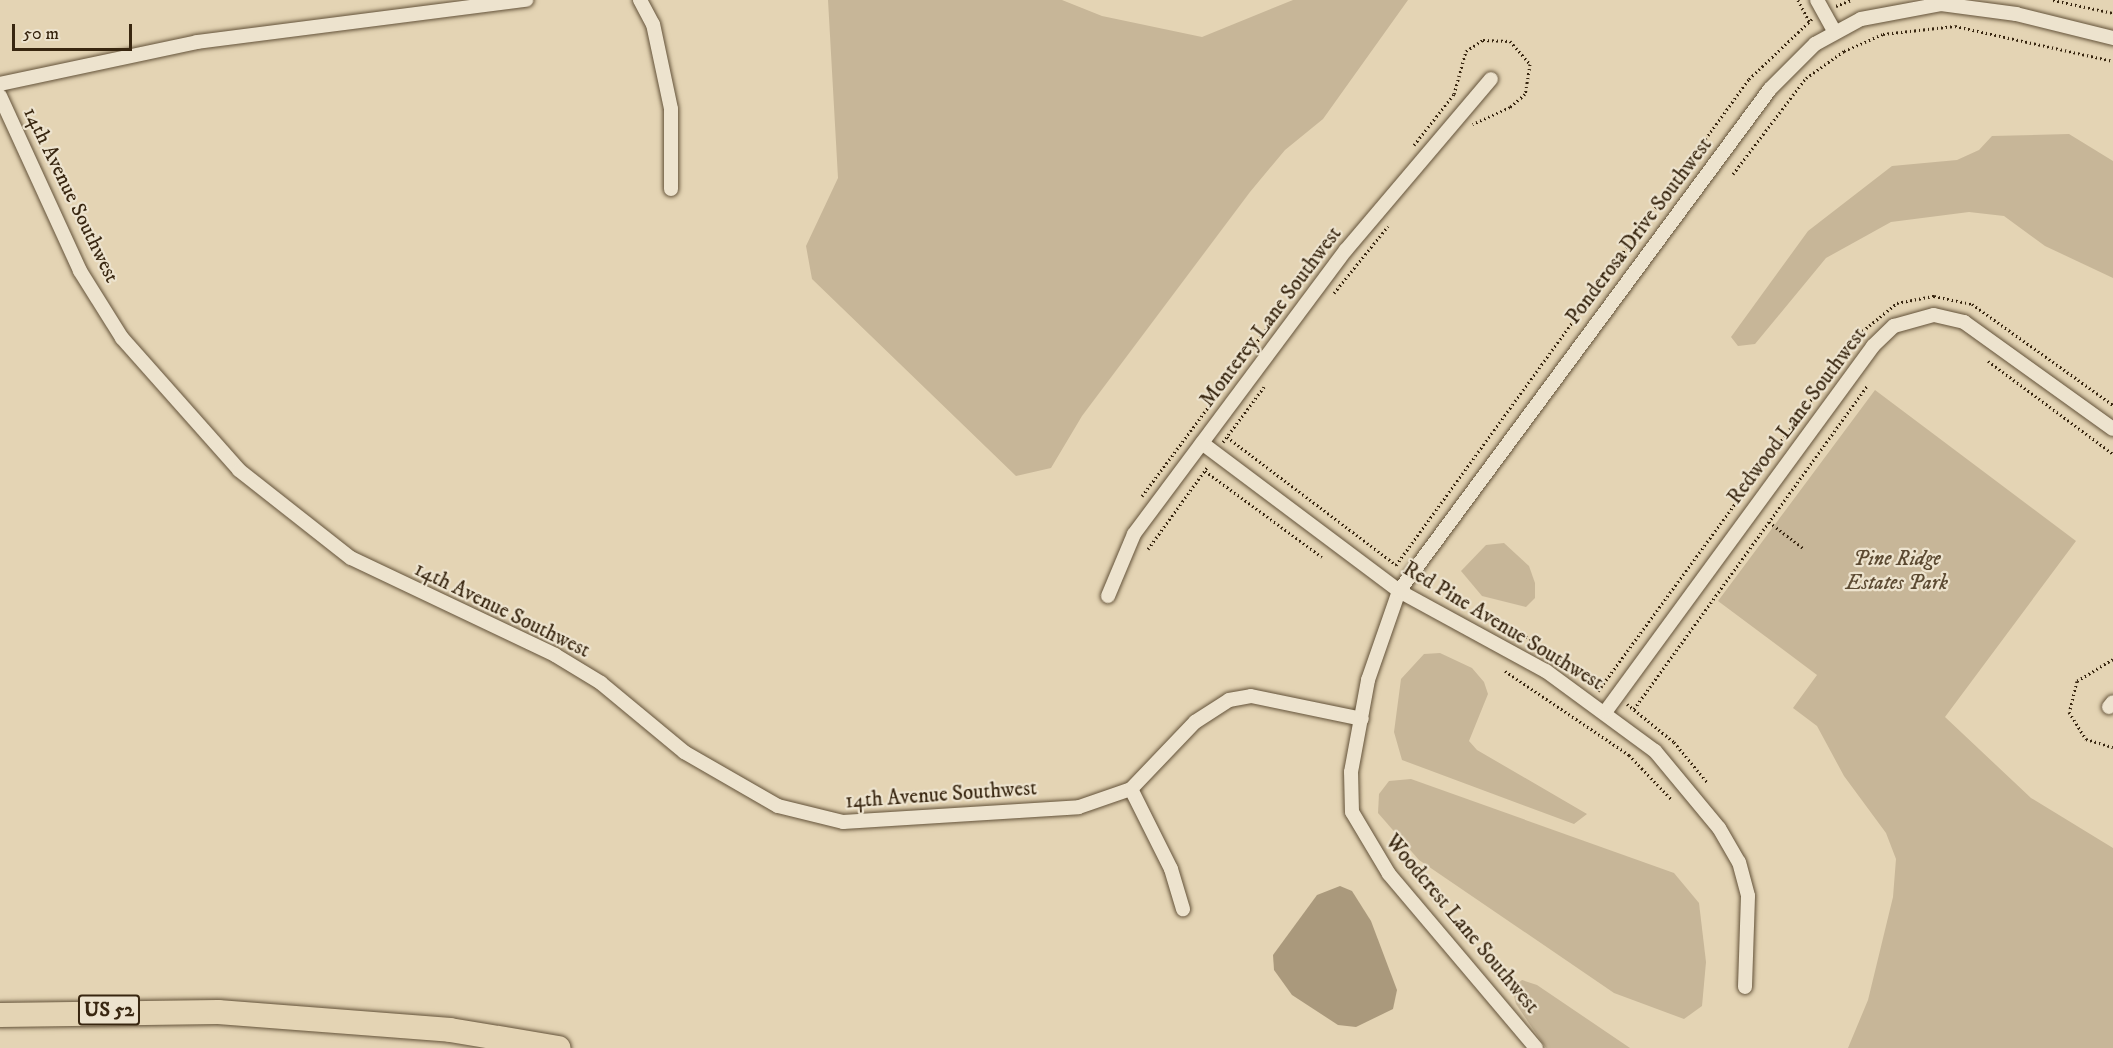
<!DOCTYPE html>
<style>
body{margin:0}
#map{position:relative;width:2113px;height:1048px;overflow:hidden;background:#e4d4b4;font-family:"IM FELL DW Pica",serif}
div>[style]{position:absolute}
.green>*{inset:0;background:#c7b698}
.water>*{inset:0;background:#aa997c}
.path>*{height:3px;margin-top:-1.5px;transform-origin:0;background:repeating-linear-gradient(90deg,#382610 0 1.5px,transparent 0 4.5px)}
.roads{filter:drop-shadow(0 0 2px #635239) drop-shadow(0 0 2px #635239)}
.minor>*{height:14px;margin:-7px;padding:0 7px;transform-origin:7px;border-radius:7px;background:#ede3ce}
.motorway>*{height:24px;margin:-12px;padding:0 12px;transform-origin:12px;border-radius:12px;background:#e4d4b4}
span{translate:-50% -50%;white-space:nowrap;text-align:center;line-height:1.15;-webkit-text-stroke:4.5px #ede3ce;paint-order:stroke}
.shield-label span{padding:2px 4px;background:#ede3ce;border:2px solid;border-radius:4px;-webkit-text-stroke-width:0}
.shield-label{font-size:20px;color:#382610;font-weight:700}
.street-label{font-size:21px;color:#382610}
.park-label{font-size:21px;color:#5c4a32;font-style:italic}
.scale{position:absolute;left:12px;top:24px;width:120px;height:27px;box-sizing:border-box;border:3px solid #382610;border-top:0;padding-left:8px;font-size:18px;line-height:21px;white-space:nowrap;color:#382610;-webkit-text-stroke:4px #ede3ce;paint-order:stroke}
</style>
<div id="map">
<div class="green">
<div style="clip-path:polygon(828px 0,1062px 0,1102px 16px,1202px 37px,1293px 0,1408px 0,1323px 119px,1285px 150px,1250px 192px,1082px 416px,1051px 468px,1016px 476px,812px 279px,806px 246px,838px 178px)"></div>
<div style="clip-path:polygon(2069px 134px,2113px 161px,2113px 278px,2045px 246px,2004px 216px,1969px 212px,1891px 222px,1826px 258px,1755px 344px,1738px 346px,1731px 337px,1808px 231px,1892px 166px,1957px 160px,1979px 150px,1992px 136px)"></div>
<div style="clip-path:polygon(1875px 390px,2076px 541px,1945px 717px,2031px 798px,2113px 848px,2113px 1048px,1848px 1048px,1868px 1000px,1893px 897px,1896px 859px,1886px 833px,1844px 776px,1817px 726px,1793px 708px,1817px 675px,1718px 601px)"></div>
<div style="clip-path:polygon(1504px 543px,1529px 566px,1535px 583px,1535px 598px,1526px 607px,1482px 596px,1461px 571px,1486px 545px)"></div>
<div style="clip-path:polygon(1440px 653px,1472px 668px,1484px 682px,1488px 694px,1469px 741px,1477px 750px,1587px 814px,1574px 824px,1402px 760px,1394px 732px,1401px 679px,1424px 654px)"></div>
<div style="clip-path:polygon(1411px 779px,1674px 873px,1699px 903px,1706px 962px,1702px 1006px,1684px 1019px,1614px 993px,1419px 860px,1378px 813px,1379px 794px,1389px 781px)"></div>
<div style="clip-path:polygon(1522px 980px,1537px 985px,1630px 1048px,1546px 1048px,1516px 1004px,1512px 988px)"></div>
</div>
<div class="water">
<div style="clip-path:polygon(1340px 886px,1352px 891px,1371px 921px,1397px 990px,1393px 1009px,1356px 1027px,1338px 1025px,1292px 995px,1274px 970px,1273px 955px,1317px 895px)"></div>
</div>
<div class="path">
<div style="left:1798px;top:0;width:24px;rotate:62deg"></div>
<div style="left:2053px;top:0;width:61px;rotate:12.2deg"></div>
<div style="left:1836px;top:6px;width:16px;rotate:-22deg"></div>
<div style="left:1414px;top:145px;width:65px;rotate:-51.9deg"></div>
<div style="left:1454px;top:94px;width:45px;rotate:-74.4deg"></div>
<div style="left:1466px;top:51px;width:20px;rotate:-33deg"></div>
<div style="left:1483px;top:40px;width:27px;rotate:2deg"></div>
<div style="left:1510px;top:41px;width:30px;rotate:49deg"></div>
<div style="left:1530px;top:64px;width:30px;rotate:99deg"></div>
<div style="left:1525px;top:94px;width:20px;rotate:139deg"></div>
<div style="left:1510px;top:107px;width:41px;rotate:155.3deg"></div>
<div style="left:1733px;top:174px;width:121px;rotate:-52.8deg"></div>
<div style="left:1806px;top:78px;width:47px;rotate:-35.4deg"></div>
<div style="left:1844px;top:51px;width:43px;rotate:-23.6deg"></div>
<div style="left:1883px;top:34px;width:72px;rotate:-6.3deg"></div>
<div style="left:1955px;top:26px;width:162px;rotate:12.5deg"></div>
<div style="left:1334px;top:293px;width:86px;rotate:-51.1deg"></div>
<div style="left:1988px;top:361px;width:156px;rotate:36.6deg"></div>
<div style="left:1227px;top:437px;width:212px;rotate:37.1deg"></div>
<div style="left:1396px;top:565px;width:601px;rotate:-54.01deg"></div>
<div style="left:1749px;top:79px;width:87px;rotate:-43.6deg"></div>
<div style="left:1223px;top:442px;width:69px;rotate:-53.3deg"></div>
<div style="left:1205px;top:471px;width:145px;rotate:36.3deg"></div>
<div style="left:1142px;top:496px;width:239px;rotate:-53.3deg"></div>
<div style="left:1769px;top:522px;width:43px;rotate:37.4deg"></div>
<div style="left:1148px;top:549px;width:102px;rotate:-54.1deg"></div>
<div style="left:1522px;top:634px;width:96px;rotate:33.5deg"></div>
<div style="left:2113px;top:659px;width:42px;rotate:148.6deg"></div>
<div style="left:2077px;top:681px;width:32px;rotate:104deg"></div>
<div style="left:2069px;top:712px;width:32px;rotate:58deg"></div>
<div style="left:2086px;top:739px;width:28px;rotate:17deg"></div>
<div style="left:1505px;top:671px;width:150px;rotate:34.1deg"></div>
<div style="left:1629px;top:755px;width:62px;rotate:46.3deg"></div>
<div style="left:1598px;top:691px;width:442px;rotate:-53.8deg"></div>
<div style="left:1859px;top:334px;width:49px;rotate:-39.2deg"></div>
<div style="left:1897px;top:303px;width:38px;rotate:-11deg"></div>
<div style="left:1934px;top:296px;width:39px;rotate:12deg"></div>
<div style="left:1972px;top:304px;width:173px;rotate:35.6deg"></div>
<div style="left:1627px;top:704px;width:60px;rotate:39deg"></div>
<div style="left:1674px;top:742px;width:52px;rotate:50.5deg"></div>
<div style="left:1634px;top:709px;width:400px;rotate:-54.2deg"></div>
</div>
<div class="roads">
<div class="minor">
<div style="left:640px;top:0;width:27px;rotate:62deg"></div>
<div style="left:653px;top:24px;width:87px;rotate:78deg"></div>
<div style="left:671px;top:109px;width:80px;rotate:90deg"></div>
<div style="left:1817px;top:0;width:35px;rotate:61deg"></div>
<div style="left:0;top:84px;width:201px;rotate:-12deg"></div>
<div style="left:197px;top:42px;width:332px;rotate:-7.3deg"></div>
<div style="left:0;top:96px;width:192px;rotate:65.4deg"></div>
<div style="left:80px;top:271px;width:79px;rotate:57.9deg"></div>
<div style="left:122px;top:338px;width:176px;rotate:48.4deg"></div>
<div style="left:239px;top:470px;width:142px;rotate:38.2deg"></div>
<div style="left:351px;top:558px;width:226px;rotate:25.4deg"></div>
<div style="left:555px;top:655px;width:54px;rotate:31.3deg"></div>
<div style="left:601px;top:683px;width:108px;rotate:39.7deg"></div>
<div style="left:684px;top:752px;width:108px;rotate:29.9deg"></div>
<div style="left:778px;top:806px;width:67px;rotate:13.8deg"></div>
<div style="left:843px;top:822px;width:236px;rotate:-3.6deg"></div>
<div style="left:1079px;top:807px;width:55px;rotate:-19.1deg"></div>
<div style="left:1131px;top:789px;width:93px;rotate:-46.3deg"></div>
<div style="left:1195px;top:722px;width:40px;rotate:-32.9deg"></div>
<div style="left:1229px;top:700px;width:22px;rotate:-10deg"></div>
<div style="left:1251px;top:696px;width:113px;rotate:11.7deg"></div>
<div style="left:1202px;top:443px;width:246px;rotate:36.9deg"></div>
<div style="left:1399px;top:591px;width:167px;rotate:28.6deg"></div>
<div style="left:1546px;top:671px;width:135px;rotate:36.3deg"></div>
<div style="left:1655px;top:751px;width:100px;rotate:50.3deg"></div>
<div style="left:1719px;top:828px;width:39px;rotate:60deg"></div>
<div style="left:1739px;top:862px;width:35px;rotate:75deg"></div>
<div style="left:1748px;top:896px;width:91px;rotate:91.9deg"></div>
<div style="left:1108px;top:596px;width:67px;rotate:-67.2deg"></div>
<div style="left:1134px;top:534px;width:354px;rotate:-53.3deg"></div>
<div style="left:1346px;top:250px;width:224px;rotate:-49.7deg"></div>
<div style="left:2109px;top:707px;width:6px;rotate:-51deg"></div>
<div style="left:1606px;top:711px;width:452px;rotate:-53.8deg"></div>
<div style="left:1873px;top:346px;width:29px;rotate:-44deg"></div>
<div style="left:1894px;top:326px;width:41px;rotate:-15.4deg"></div>
<div style="left:1934px;top:315px;width:31px;rotate:13deg"></div>
<div style="left:1964px;top:322px;width:183px;rotate:35.7deg"></div>
<div style="left:1131px;top:789px;width:89px;rotate:63.4deg"></div>
<div style="left:1171px;top:869px;width:42px;rotate:73.3deg"></div>
<div style="left:1536px;top:1048px;width:228px;rotate:-130.2deg"></div>
<div style="left:1389px;top:874px;width:72px;rotate:-120.8deg"></div>
<div style="left:1352px;top:812px;width:40px;rotate:-91.4deg"></div>
<div style="left:1351px;top:772px;width:94px;rotate:-79.5deg"></div>
<div style="left:1368px;top:680px;width:94px;rotate:-70.8deg"></div>
<div style="left:1399px;top:591px;width:624px;rotate:-53.53deg"></div>
<div style="left:1770px;top:89px;width:64px;rotate:-45deg"></div>
<div style="left:1815px;top:44px;width:52px;rotate:-28.5deg"></div>
<div style="left:1861px;top:19px;width:81px;rotate:-10.6deg"></div>
<div style="left:1941px;top:4px;width:76px;rotate:7.6deg"></div>
<div style="left:2016px;top:14px;width:100px;rotate:13.9deg"></div>
</div>
<div class="motorway">
<div style="left:0;top:1015px;width:218px;rotate:-0.8deg"></div>
<div style="left:218px;top:1012px;width:233px;rotate:4.4deg"></div>
<div style="left:450px;top:1030px;width:110px;rotate:9.4deg"></div>
</div>
</div>
<div class="shield-label">
<span style="left:109px;top:1010px">US 52</span>
</div>
<div class="street-label">
<span style="left:71px;top:195px;rotate:64deg">14th Avenue Southwest</span>
<span style="left:1639px;top:231px;rotate:-53deg">Ponderosa Drive Southwest</span>
<span style="left:1271px;top:317px;rotate:-53deg">Monterey Lane Southwest</span>
<span style="left:1797px;top:416px;rotate:-53deg">Redwood Lane Southwest</span>
<span style="left:502px;top:610px;rotate:26deg">14th Avenue Southwest</span>
<span style="left:1503px;top:626px;rotate:31deg">Red Pine Avenue Southwest</span>
<span style="left:941px;top:795px;rotate:-4deg">14th Avenue Southwest</span>
<span style="left:1462px;top:924px;rotate:50deg">Woodcrest Lane Southwest</span>
</div>
<div class="park-label">
<span style="left:1897px;top:571px">Pine Ridge<br>Estates Park</span>
</div>
<div class="scale">50 m</div>
</div>
